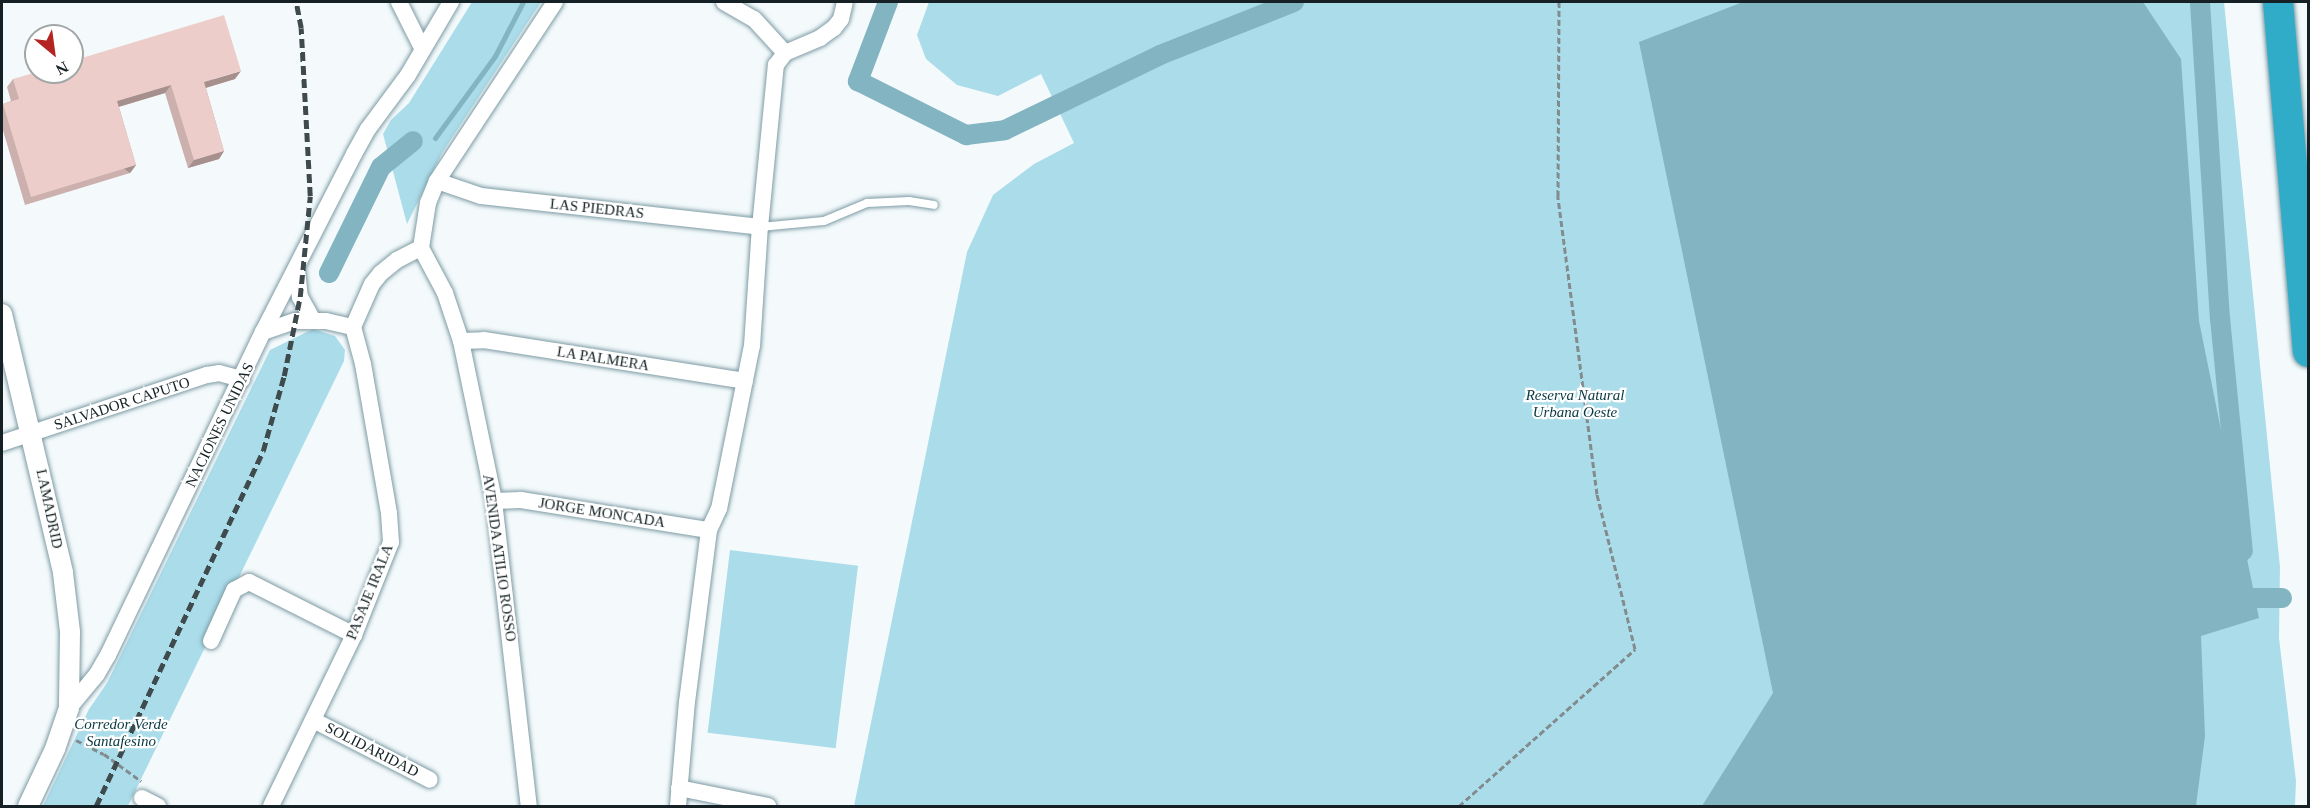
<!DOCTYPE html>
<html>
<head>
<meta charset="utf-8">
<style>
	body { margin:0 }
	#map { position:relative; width:2310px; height:808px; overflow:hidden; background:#f4fafc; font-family:"Times New Roman",serif }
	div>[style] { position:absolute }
	.green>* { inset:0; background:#abdcea; transform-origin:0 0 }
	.water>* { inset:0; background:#82b4c2 }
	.stream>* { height:5px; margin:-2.5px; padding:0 2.5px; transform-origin:2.5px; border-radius:2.5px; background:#82b4c2 }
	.canal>* { height:20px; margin:-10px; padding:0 10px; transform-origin:10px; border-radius:10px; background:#82b4c2 }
	.path>* { height:3px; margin-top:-1.5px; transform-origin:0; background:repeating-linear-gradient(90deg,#828b8d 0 6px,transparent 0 9px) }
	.roads { filter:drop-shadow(0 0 2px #7d9ba4) drop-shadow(0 0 2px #7d9ba4) }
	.service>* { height:8px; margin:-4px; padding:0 4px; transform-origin:4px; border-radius:4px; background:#fff }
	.minor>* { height:16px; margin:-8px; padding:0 8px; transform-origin:8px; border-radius:8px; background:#fff }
	.tertiary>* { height:20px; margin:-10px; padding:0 10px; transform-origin:10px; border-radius:10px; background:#fff }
	.motorway>* { height:30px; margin:-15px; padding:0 15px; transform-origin:15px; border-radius:15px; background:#30acc8 }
	.rail>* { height:4.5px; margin-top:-2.25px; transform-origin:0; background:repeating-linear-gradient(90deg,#3f4a4c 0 9px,transparent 0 13.5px) }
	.wall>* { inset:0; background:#cbb0ad }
	.shaded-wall>* { inset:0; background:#a5908d; transform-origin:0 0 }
	.building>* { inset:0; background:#eccdc9 }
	span { translate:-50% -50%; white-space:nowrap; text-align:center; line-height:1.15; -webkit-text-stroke:4.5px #fff; paint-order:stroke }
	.street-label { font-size:15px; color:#152124 }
	.park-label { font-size:15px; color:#073742; font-style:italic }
	.frame { position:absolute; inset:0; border:3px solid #152124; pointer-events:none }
	.north { position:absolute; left:24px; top:24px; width:60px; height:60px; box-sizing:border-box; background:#fff; border:2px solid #a1a6a7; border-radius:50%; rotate:151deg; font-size:16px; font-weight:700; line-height:24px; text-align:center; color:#152124 }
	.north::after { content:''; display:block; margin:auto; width:21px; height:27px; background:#b42423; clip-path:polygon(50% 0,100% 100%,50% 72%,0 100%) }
</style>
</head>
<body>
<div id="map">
	<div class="green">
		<i style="clip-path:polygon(472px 2px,541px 2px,442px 153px,407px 224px,383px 134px,391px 120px,409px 103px)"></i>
		<i style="clip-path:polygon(929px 2px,2224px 2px,2280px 567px,2279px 638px,2296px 781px,2295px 806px,854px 806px,967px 252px,993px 195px,1034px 164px,1074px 143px,1041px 74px,998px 96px,957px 85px,926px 59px,917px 35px)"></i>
		<i style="clip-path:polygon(313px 329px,335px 336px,345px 350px,344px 361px,128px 806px,43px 806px,89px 709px,107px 683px,270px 350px)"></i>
		<i style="left:730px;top:550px;width:129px;height:184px;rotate:7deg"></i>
	</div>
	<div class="water">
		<i style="clip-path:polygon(1743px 2px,2143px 2px,2181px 59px,2199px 321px,2259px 618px,2201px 636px,2205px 736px,2196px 806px,1702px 806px,1773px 693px,1639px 42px)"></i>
	</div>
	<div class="stream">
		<i style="left:435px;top:138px;width:102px;rotate:-53.8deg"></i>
		<i style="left:495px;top:56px;width:61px;rotate:-62.6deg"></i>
	</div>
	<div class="canal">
		<i style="left:888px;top:2px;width:85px;rotate:110.8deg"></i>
		<i style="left:858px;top:81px;width:121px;rotate:26.6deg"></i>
		<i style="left:966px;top:135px;width:39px;rotate:-7deg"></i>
		<i style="left:1005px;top:130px;width:172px;rotate:-25.8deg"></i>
		<i style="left:1160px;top:55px;width:144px;rotate:-21.6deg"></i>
		<i style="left:2200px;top:2px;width:317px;rotate:86.4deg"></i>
		<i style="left:2220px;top:318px;width:234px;rotate:84.4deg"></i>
		<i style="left:329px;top:273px;width:118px;rotate:-63.9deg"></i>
		<i style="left:381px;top:167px;width:41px;rotate:-39.1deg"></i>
		<i style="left:2230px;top:602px;width:18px;rotate:-13deg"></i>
		<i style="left:2248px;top:598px;width:34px"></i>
	</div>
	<div class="path">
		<i style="left:76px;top:740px;width:31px;rotate:27deg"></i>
		<i style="left:104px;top:754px;width:46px;rotate:36.1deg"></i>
		<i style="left:1459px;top:806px;width:236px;rotate:-41.7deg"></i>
		<i style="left:1635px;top:649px;width:160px;rotate:-103.8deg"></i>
		<i style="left:1597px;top:494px;width:301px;rotate:-97.5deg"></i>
		<i style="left:1558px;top:196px;width:194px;rotate:-89.7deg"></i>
	</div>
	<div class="roads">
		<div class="service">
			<i style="left:760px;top:227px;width:64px;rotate:-5.4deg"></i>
			<i style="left:824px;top:221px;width:47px;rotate:-22.7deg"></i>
			<i style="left:867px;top:203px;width:42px;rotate:-2.7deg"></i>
			<i style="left:909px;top:201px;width:25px;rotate:9deg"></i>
		</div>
		<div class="minor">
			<i style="left:399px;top:2px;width:51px;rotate:63.4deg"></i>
			<i style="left:724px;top:2px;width:34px;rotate:30deg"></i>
			<i style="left:754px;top:19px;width:46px;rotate:47.6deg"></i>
			<i style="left:437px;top:181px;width:46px;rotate:18.8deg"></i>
			<i style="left:481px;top:196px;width:281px;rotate:6.3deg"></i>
			<i style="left:421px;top:248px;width:51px;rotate:61.9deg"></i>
			<i style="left:445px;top:293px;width:51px;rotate:71.6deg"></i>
			<i style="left:461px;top:341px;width:163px;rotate:78.3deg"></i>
			<i style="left:494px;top:501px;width:307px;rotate:83.5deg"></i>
			<i style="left:421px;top:248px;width:46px;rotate:-81.2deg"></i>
			<i style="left:428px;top:203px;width:24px;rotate:-68deg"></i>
			<i style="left:437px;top:181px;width:214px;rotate:-56.6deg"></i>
			<i style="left:297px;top:270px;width:27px;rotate:84deg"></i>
			<i style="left:300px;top:297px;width:26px;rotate:61deg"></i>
			<i style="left:353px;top:327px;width:47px;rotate:-66.2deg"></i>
			<i style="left:372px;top:284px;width:14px;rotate:-51deg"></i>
			<i style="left:381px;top:273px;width:21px;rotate:-39deg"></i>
			<i style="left:397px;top:260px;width:27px;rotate:-27deg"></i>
			<i style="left:263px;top:332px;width:34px;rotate:-19deg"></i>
			<i style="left:295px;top:321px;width:31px"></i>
			<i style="left:326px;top:321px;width:28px;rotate:13deg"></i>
			<i style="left:461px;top:341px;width:23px;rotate:-2deg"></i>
			<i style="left:484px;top:340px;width:264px;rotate:8.9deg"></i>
			<i style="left:2px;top:443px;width:216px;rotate:-18.4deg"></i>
			<i style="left:207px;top:375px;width:12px;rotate:-9deg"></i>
			<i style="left:219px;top:373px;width:24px;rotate:15deg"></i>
			<i style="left:494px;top:501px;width:27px;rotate:-2deg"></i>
			<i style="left:521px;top:500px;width:190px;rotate:9.1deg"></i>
			<i style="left:211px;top:641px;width:56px;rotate:-65.7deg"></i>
			<i style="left:234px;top:590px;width:17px;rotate:-28deg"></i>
			<i style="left:249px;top:582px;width:118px;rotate:26.8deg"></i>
			<i style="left:69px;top:708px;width:44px;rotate:-50.5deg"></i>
			<i style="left:97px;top:674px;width:22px;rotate:-60deg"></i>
			<i style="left:108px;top:655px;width:358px;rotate:-64.4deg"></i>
			<i style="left:263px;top:332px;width:200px;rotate:-62.9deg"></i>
			<i style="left:354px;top:154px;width:29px;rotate:-61deg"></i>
			<i style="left:368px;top:129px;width:67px;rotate:-53.5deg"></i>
			<i style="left:408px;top:75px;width:85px;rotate:-59.5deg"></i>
			<i style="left:313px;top:720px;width:131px;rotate:27.1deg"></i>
			<i style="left:679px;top:788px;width:91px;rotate:11.4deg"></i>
			<i style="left:142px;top:798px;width:18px;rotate:27deg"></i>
			<i style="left:271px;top:806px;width:190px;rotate:-64.1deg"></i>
			<i style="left:354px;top:635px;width:100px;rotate:-68.3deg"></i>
			<i style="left:391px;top:542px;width:29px;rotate:-94deg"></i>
			<i style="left:389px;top:513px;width:151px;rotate:-99.9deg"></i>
			<i style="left:363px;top:364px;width:38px;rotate:-105deg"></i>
			<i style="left:678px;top:806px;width:104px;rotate:-85.1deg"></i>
			<i style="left:687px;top:702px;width:173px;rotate:-82.7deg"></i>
			<i style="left:709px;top:530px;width:23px;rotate:-65deg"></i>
			<i style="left:719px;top:509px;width:166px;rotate:-78.6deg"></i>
			<i style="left:752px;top:346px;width:119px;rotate:-86.2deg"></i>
			<i style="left:760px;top:227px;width:163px;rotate:-84.4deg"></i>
			<i style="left:776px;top:65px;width:15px;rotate:-53deg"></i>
			<i style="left:785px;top:53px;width:38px;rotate:-23deg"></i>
			<i style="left:820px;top:38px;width:17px;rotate:-36deg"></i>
			<i style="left:834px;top:28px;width:11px;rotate:-52deg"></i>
			<i style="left:841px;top:19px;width:17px;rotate:-77deg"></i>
		</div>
		<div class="tertiary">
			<i style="left:2px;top:314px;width:266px;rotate:76.7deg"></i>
			<i style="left:63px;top:573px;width:59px;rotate:83.2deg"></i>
			<i style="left:70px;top:632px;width:76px;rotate:90.8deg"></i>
			<i style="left:69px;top:708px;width:43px;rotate:108.9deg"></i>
			<i style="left:55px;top:749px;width:63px;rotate:115.3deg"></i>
		</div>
		<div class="motorway">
			<i style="left:2278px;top:2px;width:351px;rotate:85.1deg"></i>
		</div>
	</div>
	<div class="rail">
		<i style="left:96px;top:806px;width:392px;rotate:-64.8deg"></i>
		<i style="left:263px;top:451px;width:78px;rotate:-74.4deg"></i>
		<i style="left:284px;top:376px;width:81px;rotate:-78.6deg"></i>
		<i style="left:300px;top:297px;width:101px;rotate:-84.3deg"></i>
		<i style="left:310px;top:196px;width:168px;rotate:-93.1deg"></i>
		<i style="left:301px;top:28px;width:26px;rotate:-101deg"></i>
	</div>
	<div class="wall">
		<i style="clip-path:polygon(13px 79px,235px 79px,206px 88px,224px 151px,219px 159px,188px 168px,165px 93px,119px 107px,136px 165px,130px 173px,25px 205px,2px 127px,2px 105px,3px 104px,11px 101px,7px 87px)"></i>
	</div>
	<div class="shaded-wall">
		<i style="clip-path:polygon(241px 71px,235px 79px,198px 90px,204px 82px)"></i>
		<i style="clip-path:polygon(171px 85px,165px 93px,111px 109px,117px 101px)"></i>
		<i style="clip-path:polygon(224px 151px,219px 159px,188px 168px,194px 160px)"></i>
		<i style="left:136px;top:165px;width:10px;height:110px;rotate:127deg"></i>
	</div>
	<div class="building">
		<i style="clip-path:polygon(224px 15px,241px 71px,204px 82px,224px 151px,194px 160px,171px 85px,117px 101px,136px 165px,31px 197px,3px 104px,19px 99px,13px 79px,37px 72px,72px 72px,72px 61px)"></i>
	</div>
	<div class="street-label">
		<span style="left:597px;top:209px;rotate:6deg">LAS PIEDRAS</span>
		<span style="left:603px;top:359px;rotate:9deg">LA PALMERA</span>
		<span style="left:122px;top:404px;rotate:-18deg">SALVADOR CAPUTO</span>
		<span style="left:220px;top:425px;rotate:-64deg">NACIONES UNIDAS</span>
		<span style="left:49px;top:509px;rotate:78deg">LAMADRID</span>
		<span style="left:602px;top:513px;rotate:9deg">JORGE MONCADA</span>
		<span style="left:499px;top:558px;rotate:82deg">AVENIDA ATILIO ROSSO</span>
		<span style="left:370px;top:592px;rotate:-68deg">PASAJE IRALA</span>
		<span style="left:372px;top:750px;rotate:27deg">SOLIDARIDAD</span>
	</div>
	<div class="park-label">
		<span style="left:1575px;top:404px">Reserva Natural<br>Urbana Oeste</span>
		<span style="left:121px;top:733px">Corredor Verde<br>Santafesino</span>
	</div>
	<div class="frame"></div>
	<div class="north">N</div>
</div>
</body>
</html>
